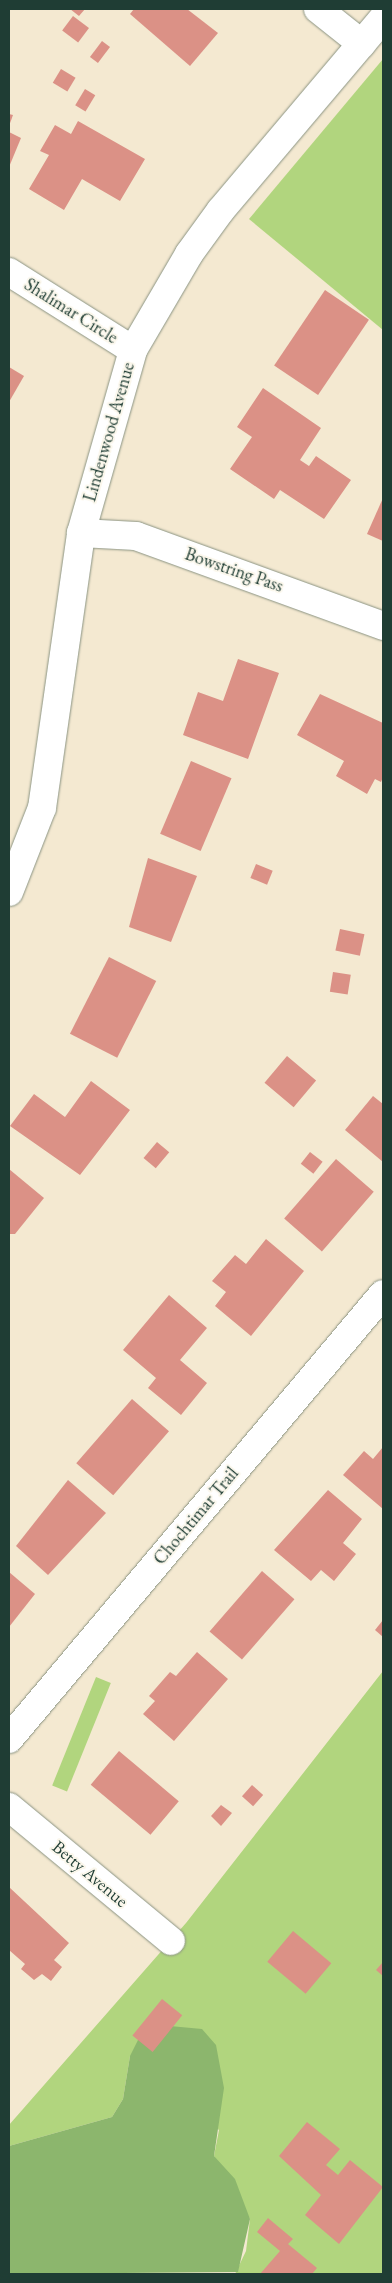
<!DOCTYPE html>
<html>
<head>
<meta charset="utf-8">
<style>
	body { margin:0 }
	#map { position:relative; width:392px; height:2283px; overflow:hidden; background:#f4e9d1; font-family:"EB Garamond",serif }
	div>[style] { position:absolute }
	.green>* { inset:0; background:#b1d57e; transform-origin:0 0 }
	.forest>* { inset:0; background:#8cb66d }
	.building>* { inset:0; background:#db9186; transform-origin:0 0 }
	.roads { filter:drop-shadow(0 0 1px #8a9382) drop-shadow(0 0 1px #8a9382) }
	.minor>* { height:28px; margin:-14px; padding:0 14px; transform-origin:14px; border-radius:14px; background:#fff }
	span { translate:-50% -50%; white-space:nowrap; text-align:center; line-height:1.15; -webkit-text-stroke:4px #fbf7ec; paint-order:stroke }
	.street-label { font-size:18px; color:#1f3d34 }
	.frame { position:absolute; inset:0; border:10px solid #1f3d34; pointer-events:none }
</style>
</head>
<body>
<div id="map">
	<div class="green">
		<i style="clip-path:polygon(383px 59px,383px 330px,249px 219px)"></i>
		<i style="clip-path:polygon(383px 1671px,383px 2274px,235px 2274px,246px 2251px,250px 2219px,214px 2156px,219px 2130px,130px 2056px,123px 2099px,112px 2117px,9px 2146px,9px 2125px,186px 1923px)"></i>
		<i style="left:96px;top:1677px;width:16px;height:117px;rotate:22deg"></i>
	</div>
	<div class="forest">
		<i style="clip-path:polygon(159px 2025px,202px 2029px,216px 2045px,224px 2088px,214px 2156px,235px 2179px,250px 2219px,238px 2272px,9px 2274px,9px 2146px,112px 2117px,123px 2099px,130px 2056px,140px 2036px)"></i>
	</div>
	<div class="building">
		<i style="clip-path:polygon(70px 9px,85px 9px,79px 16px)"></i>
		<i style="clip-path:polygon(134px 9px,187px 9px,218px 33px,190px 66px,130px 14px)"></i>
		<i style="left:73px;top:16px;width:20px;height:18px;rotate:37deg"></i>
		<i style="left:102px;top:41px;width:10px;height:20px;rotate:37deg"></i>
		<i style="left:61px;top:69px;width:17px;height:16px;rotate:31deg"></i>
		<i style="left:85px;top:89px;width:12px;height:19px;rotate:31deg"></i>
		<i style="clip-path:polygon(9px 114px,13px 115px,9px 126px)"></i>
		<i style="clip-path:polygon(78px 121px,145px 159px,120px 201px,82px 179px,64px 210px,29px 189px,49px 155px,40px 151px,55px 125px,71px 134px)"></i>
		<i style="clip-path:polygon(9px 132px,21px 138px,9px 167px)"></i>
		<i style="left:325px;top:290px;width:53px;height:91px;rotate:34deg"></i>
		<i style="clip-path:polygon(9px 367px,24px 376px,9px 402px)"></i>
		<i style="clip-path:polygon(263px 388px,321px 428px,300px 460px,309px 466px,316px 456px,351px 480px,324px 519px,280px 490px,274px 499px,230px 469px,252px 437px,237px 427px)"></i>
		<i style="clip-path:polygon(383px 498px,383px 541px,367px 534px)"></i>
		<i style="clip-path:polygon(238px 659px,279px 673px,248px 759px,183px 735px,198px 692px,223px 701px)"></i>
		<i style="clip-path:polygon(320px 694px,383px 723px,383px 777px,381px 782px,375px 779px,367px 794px,336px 776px,344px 761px,297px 735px)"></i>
		<i style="left:191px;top:761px;width:44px;height:79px;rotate:23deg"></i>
		<i style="clip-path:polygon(148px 858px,197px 876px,171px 942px,129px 927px)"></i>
		<i style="left:256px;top:864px;width:18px;height:15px;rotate:22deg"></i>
		<i style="left:340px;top:929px;width:25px;height:22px;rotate:12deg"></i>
		<i style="left:109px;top:957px;width:53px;height:86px;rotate:27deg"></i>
		<i style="left:333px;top:972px;width:18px;height:20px;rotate:9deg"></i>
		<i style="left:287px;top:1056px;width:38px;height:35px;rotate:40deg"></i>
		<i style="clip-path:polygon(91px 1081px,130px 1110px,80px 1175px,10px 1126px,34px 1094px,65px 1117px)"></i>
		<i style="clip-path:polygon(373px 1096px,383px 1104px,383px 1162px,345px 1130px)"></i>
		<i style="left:157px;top:1142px;width:16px;height:21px;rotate:40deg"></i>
		<i style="left:310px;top:1152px;width:16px;height:15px;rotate:38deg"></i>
		<i style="left:336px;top:1159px;width:50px;height:79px;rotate:41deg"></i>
		<i style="clip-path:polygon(9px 1169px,44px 1198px,15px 1234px,9px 1234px)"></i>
		<i style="clip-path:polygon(266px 1239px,304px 1271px,251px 1336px,215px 1306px,226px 1292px,212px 1281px,235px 1255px,246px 1264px)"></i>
		<i style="clip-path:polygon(169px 1295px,207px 1328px,180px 1360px,207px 1383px,181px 1415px,148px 1388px,156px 1378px,123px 1350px)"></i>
		<i style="left:132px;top:1399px;width:49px;height:85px;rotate:41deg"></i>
		<i style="clip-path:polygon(383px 1447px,383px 1509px,343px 1475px,364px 1451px,373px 1459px)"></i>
		<i style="clip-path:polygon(68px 1480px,106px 1513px,48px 1575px,16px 1546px)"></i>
		<i style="clip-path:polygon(328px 1490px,362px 1519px,343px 1543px,356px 1554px,334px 1581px,321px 1570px,311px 1581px,274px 1550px)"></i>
		<i style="left:262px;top:1571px;width:43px;height:80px;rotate:41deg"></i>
		<i style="clip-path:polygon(9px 1572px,35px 1594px,9px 1627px)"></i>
		<i style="clip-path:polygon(383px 1620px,383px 1637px,375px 1630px)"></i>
		<i style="clip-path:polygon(197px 1652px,228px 1679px,174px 1741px,143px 1714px,155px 1701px,149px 1696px,170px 1672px,176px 1676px)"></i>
		<i style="left:119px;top:1751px;width:78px;height:44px;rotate:40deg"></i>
		<i style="left:252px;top:1785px;width:15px;height:15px;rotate:42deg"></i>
		<i style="clip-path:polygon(221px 1805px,232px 1813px,221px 1826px,211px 1816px)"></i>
		<i style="clip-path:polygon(9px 1887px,69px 1943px,54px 1960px,62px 1967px,51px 1981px,42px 1974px,34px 1980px,21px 1969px,25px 1964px,9px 1950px)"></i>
		<i style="left:293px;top:1931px;width:50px;height:40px;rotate:40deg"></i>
		<i style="clip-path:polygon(383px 1962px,383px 1976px,376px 1970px)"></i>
		<i style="left:162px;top:1999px;width:26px;height:47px;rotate:39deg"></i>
		<i style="clip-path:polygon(307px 2122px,340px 2149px,326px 2165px,338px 2175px,350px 2160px,383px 2187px,339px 2244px,305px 2215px,321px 2195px,279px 2156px)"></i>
		<i style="clip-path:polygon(268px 2218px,293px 2239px,288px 2244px,317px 2268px,312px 2274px,260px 2274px,280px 2251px,257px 2232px)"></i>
	</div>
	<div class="roads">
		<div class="minor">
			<i style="left:318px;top:9px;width:56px;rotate:38.5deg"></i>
			<i style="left:9px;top:272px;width:146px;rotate:32.2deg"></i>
			<i style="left:81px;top:533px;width:55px;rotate:3.1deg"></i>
			<i style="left:136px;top:536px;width:263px;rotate:20deg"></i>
			<i style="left:9px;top:892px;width:90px;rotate:-68.6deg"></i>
			<i style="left:42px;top:808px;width:278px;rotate:-81.9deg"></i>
			<i style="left:81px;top:533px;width:190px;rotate:-74.1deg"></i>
			<i style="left:133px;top:350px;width:111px;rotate:-59.7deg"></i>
			<i style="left:189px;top:254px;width:54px;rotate:-54deg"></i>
			<i style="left:221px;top:210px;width:251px;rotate:-49.8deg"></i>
			<i style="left:9px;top:1739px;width:581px;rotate:-49.95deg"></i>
			<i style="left:9px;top:1807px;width:210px;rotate:39.6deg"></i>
		</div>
	</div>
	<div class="street-label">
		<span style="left:71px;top:311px;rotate:32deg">Shalimar Circle</span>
		<span style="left:109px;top:432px;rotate:-74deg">Lindenwood Avenue</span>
		<span style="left:234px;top:570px;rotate:19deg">Bowstring Pass</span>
		<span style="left:196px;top:1516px;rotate:-50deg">Chochtimar Trail</span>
		<span style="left:90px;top:1874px;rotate:40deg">Betty Avenue</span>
	</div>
	<div class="frame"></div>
</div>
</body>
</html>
